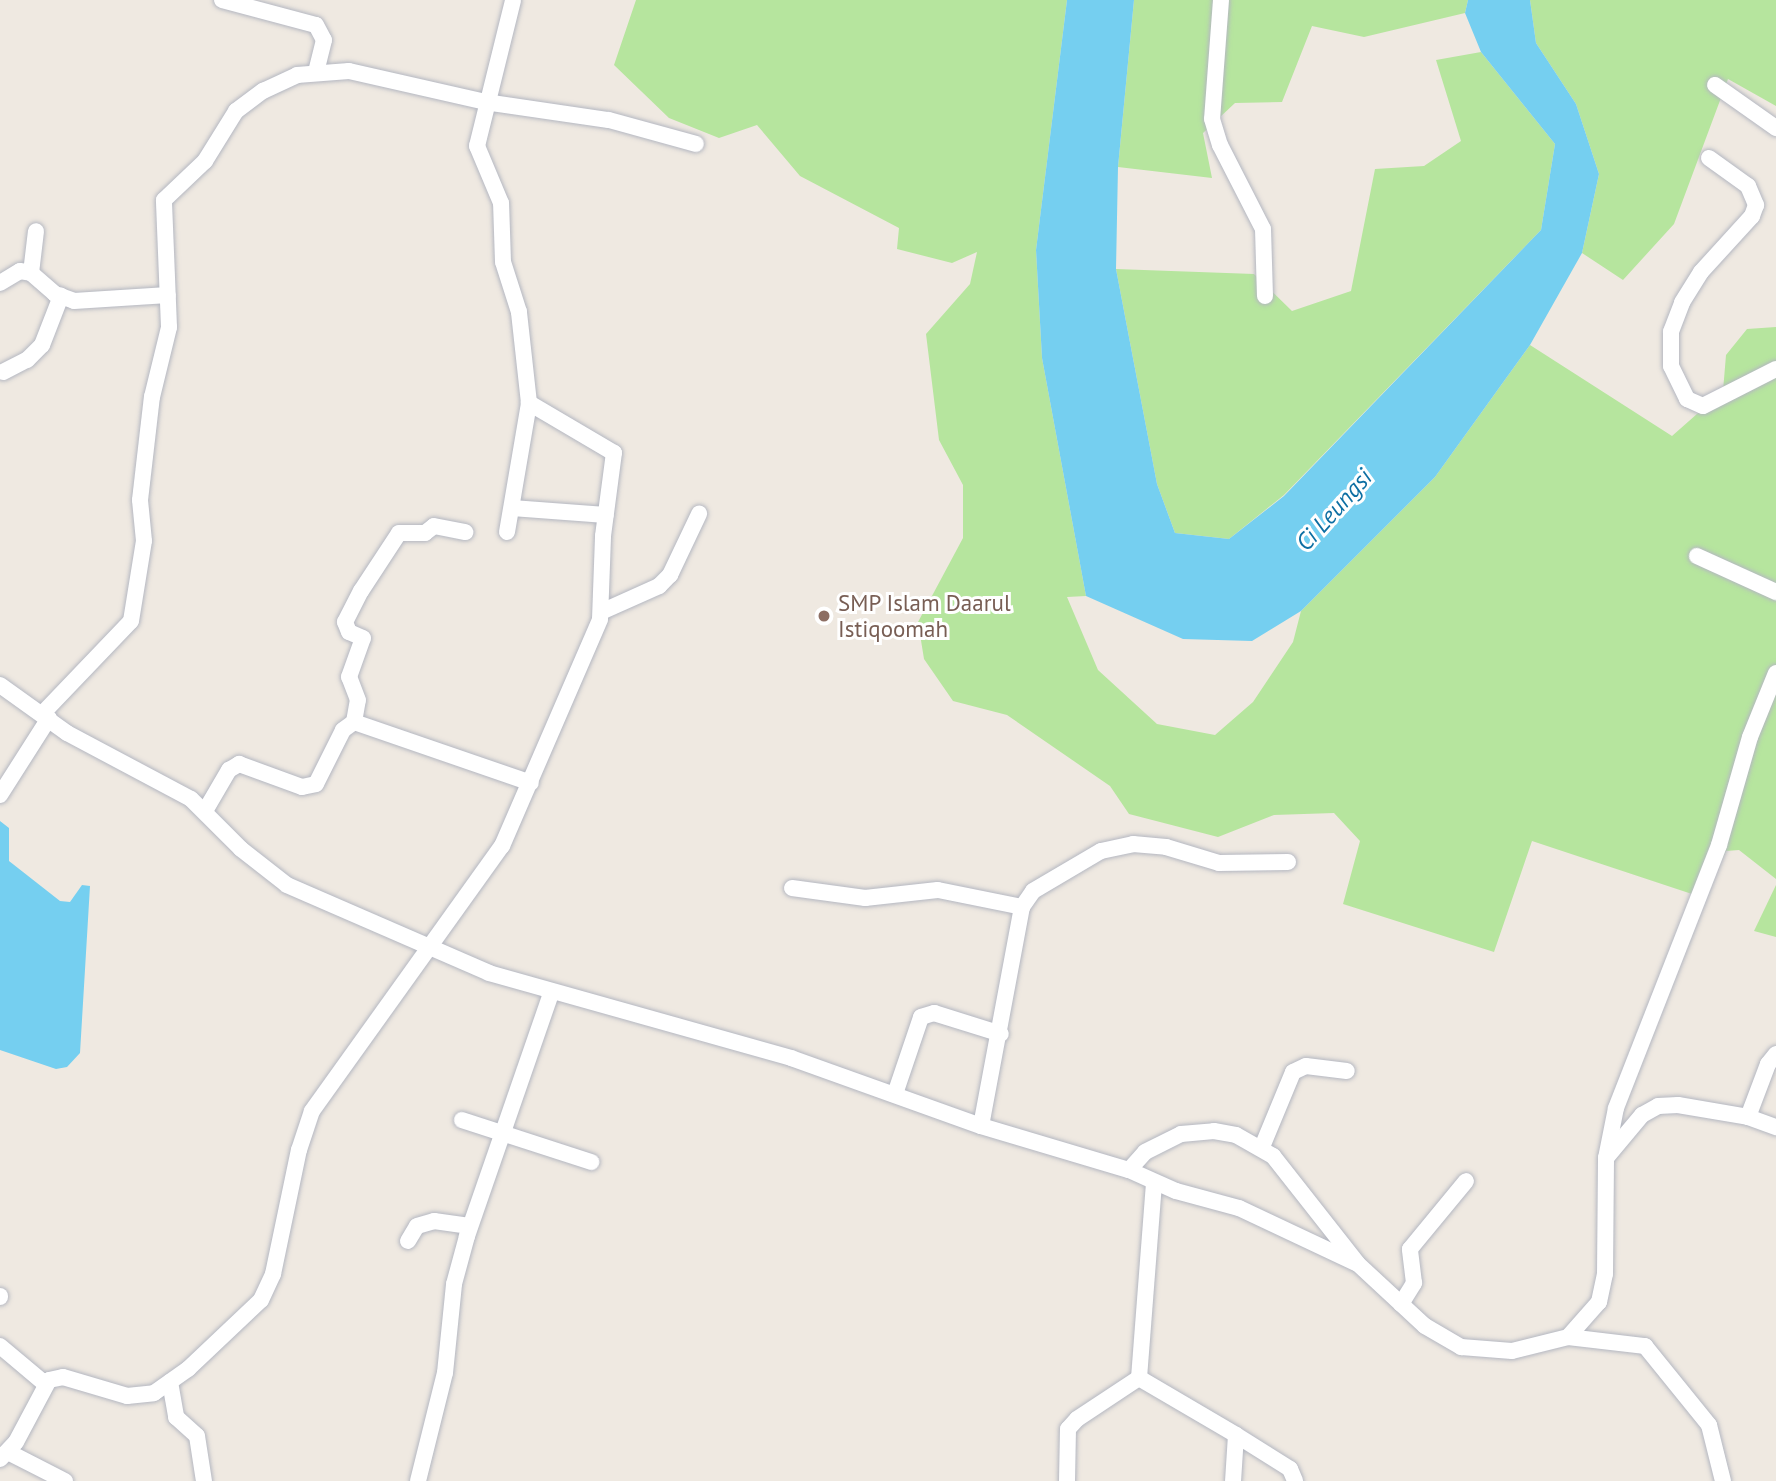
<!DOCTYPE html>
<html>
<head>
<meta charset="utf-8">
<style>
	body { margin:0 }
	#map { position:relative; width:1776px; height:1481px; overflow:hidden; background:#efe9e1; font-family:"PT Sans",sans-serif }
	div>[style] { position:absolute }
	.green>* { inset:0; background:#b6e59e }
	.water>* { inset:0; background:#75cff0 }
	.roads { filter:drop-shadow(0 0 2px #b4b7c1) drop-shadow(0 0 2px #b4b7c1) }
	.street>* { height:16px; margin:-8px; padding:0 8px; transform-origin:8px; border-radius:8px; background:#fff }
	.dots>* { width:19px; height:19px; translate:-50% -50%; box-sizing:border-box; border:4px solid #fff; border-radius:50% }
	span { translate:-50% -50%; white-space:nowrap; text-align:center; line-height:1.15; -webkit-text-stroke:6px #fff; paint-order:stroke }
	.education-label { font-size:23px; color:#785e54 }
	.left { translate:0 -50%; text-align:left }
	.water-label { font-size:24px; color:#0d6fa3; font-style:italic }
</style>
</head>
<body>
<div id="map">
	<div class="green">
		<i style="clip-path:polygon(636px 0,1067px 0,1036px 250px,1042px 358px,1086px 596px,1067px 597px,1098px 670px,1157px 724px,1215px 735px,1253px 702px,1293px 642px,1301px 611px,1435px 477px,1530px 345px,1672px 436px,1723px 391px,1726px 355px,1747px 329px,1776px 327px,1776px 879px,1739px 850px,1726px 851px,1704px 898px,1532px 841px,1494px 952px,1343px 904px,1360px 841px,1334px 813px,1274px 815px,1218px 837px,1129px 814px,1110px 786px,1007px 715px,953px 701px,924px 659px,918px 622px,963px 538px,963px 485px,939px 440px,926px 334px,970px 284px,977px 252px,952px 263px,897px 249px,899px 228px,800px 176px,757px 125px,719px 138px,669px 118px,614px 65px)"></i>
		<i style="clip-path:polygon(1134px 0,1468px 0,1465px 13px,1364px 37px,1312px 26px,1282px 102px,1235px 103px,1203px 133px,1212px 178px,1118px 167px)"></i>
		<i style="clip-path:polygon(1530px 0,1776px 0,1776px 106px,1728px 79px,1674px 224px,1623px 280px,1582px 253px,1599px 174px,1576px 104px,1536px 43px)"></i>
		<i style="clip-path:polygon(1481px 52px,1555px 144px,1541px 230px,1284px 495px,1229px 539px,1175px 533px,1157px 484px,1116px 269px,1254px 274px,1292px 311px,1351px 291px,1375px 169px,1424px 166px,1461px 141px,1436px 60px)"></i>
		<i style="clip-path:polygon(1776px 885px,1776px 937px,1754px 931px)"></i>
	</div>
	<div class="water">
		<i style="clip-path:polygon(1067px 0,1134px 0,1118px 167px,1116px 269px,1157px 484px,1175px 533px,1229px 539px,1284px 496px,1541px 230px,1555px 144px,1481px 52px,1465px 13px,1468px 0,1530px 0,1536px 43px,1576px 104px,1599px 174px,1582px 253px,1530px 345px,1435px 477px,1301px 611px,1252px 641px,1183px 639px,1086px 596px,1042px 358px,1036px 250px)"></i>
		<i style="clip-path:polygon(0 821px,9px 828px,9px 861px,60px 901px,70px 902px,82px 885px,90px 886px,80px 1053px,67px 1067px,56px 1069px,0 1050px)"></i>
	</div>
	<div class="roads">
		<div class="street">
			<i style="left:222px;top:0;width:97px;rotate:14.9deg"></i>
			<i style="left:316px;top:25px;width:17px;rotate:62deg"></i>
			<i style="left:324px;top:40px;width:33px;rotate:104deg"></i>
			<i style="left:1221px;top:0;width:119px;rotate:94.3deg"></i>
			<i style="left:1212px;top:119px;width:27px;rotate:73deg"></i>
			<i style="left:1220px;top:145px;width:94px;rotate:62.9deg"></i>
			<i style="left:1263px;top:229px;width:67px;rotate:88.3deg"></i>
			<i style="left:1715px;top:85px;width:75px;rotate:35.2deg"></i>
			<i style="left:1709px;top:158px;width:48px;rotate:35.7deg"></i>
			<i style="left:1748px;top:186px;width:21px;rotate:67deg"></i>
			<i style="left:1756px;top:205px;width:12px;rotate:110deg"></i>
			<i style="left:1752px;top:216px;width:76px;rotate:132.3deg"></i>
			<i style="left:1701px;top:272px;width:36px;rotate:122deg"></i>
			<i style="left:1682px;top:303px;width:31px;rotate:111deg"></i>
			<i style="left:1671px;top:332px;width:34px;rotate:90deg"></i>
			<i style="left:1671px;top:366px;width:37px;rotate:64deg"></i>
			<i style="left:1687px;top:399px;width:17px;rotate:24deg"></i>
			<i style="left:1703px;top:406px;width:82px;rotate:-26.9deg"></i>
			<i style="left:31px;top:273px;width:42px;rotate:-83.2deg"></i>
			<i style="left:0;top:283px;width:23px;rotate:-31deg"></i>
			<i style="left:20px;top:271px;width:11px;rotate:10deg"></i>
			<i style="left:31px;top:273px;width:32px;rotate:41deg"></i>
			<i style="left:55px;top:294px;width:20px;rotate:20deg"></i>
			<i style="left:74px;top:301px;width:94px;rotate:-3.7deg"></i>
			<i style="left:3px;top:372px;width:27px;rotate:-27deg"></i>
			<i style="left:27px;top:360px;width:21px;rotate:-45deg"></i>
			<i style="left:42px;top:345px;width:53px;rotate:-68.8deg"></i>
			<i style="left:512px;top:508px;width:94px;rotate:4.3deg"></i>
			<i style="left:507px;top:532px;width:131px;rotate:-80.3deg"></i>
			<i style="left:1697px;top:556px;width:87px;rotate:24.5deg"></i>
			<i style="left:601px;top:612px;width:64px;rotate:-24.1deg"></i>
			<i style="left:659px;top:586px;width:16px;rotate:-45deg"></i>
			<i style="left:670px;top:575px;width:68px;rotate:-64.6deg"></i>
			<i style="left:0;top:685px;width:82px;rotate:35.6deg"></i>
			<i style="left:67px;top:733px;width:140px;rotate:28deg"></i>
			<i style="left:191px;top:799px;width:71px;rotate:45deg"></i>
			<i style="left:241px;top:849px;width:58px;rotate:38deg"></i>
			<i style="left:287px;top:885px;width:220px;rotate:23.5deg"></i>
			<i style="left:489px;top:973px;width:314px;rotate:15.7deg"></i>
			<i style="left:791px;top:1058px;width:202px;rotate:19.7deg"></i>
			<i style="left:981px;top:1126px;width:154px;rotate:16.6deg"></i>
			<i style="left:1129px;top:1170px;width:24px;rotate:-48deg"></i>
			<i style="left:1145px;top:1152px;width:40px;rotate:-26.6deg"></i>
			<i style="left:1181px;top:1134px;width:33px;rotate:-5deg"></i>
			<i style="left:1214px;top:1131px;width:22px;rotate:10deg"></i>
			<i style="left:1236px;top:1135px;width:43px;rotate:29.6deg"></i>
			<i style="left:1273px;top:1156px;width:137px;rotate:51.8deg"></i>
			<i style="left:1358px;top:1264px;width:91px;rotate:42.8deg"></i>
			<i style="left:1425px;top:1326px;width:42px;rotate:30.3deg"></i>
			<i style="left:1461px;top:1347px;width:51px;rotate:4.5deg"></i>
			<i style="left:1512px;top:1351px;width:58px;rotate:-14deg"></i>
			<i style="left:1568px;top:1337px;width:47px;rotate:-48.5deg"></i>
			<i style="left:1599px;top:1302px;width:29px;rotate:-78deg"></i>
			<i style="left:1605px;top:1274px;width:116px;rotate:-89.5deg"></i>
			<i style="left:1606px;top:1158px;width:51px;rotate:-78.7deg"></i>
			<i style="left:1616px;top:1108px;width:282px;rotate:-68.6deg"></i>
			<i style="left:1719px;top:845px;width:112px;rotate:-74deg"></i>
			<i style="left:1750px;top:737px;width:69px;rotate:-67.9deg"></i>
			<i style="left:43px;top:713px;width:127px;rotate:-46.3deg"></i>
			<i style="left:131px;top:621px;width:81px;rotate:-80.8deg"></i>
			<i style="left:144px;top:541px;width:41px;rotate:-95.6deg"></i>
			<i style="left:140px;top:500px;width:104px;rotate:-83.4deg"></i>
			<i style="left:152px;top:397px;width:72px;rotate:-76.3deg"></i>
			<i style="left:169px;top:327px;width:127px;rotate:-92.3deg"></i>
			<i style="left:164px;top:200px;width:57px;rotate:-43.6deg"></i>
			<i style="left:205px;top:161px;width:59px;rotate:-58.2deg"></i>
			<i style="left:236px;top:111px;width:34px;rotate:-37deg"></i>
			<i style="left:263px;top:91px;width:38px;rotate:-25deg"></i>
			<i style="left:297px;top:75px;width:52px;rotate:-4.4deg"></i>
			<i style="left:349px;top:71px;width:139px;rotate:12.8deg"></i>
			<i style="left:485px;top:102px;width:125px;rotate:8.3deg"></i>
			<i style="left:609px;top:120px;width:90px;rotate:15.4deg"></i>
			<i style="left:354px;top:722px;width:22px;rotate:-80deg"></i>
			<i style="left:358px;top:700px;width:25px;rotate:-111deg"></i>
			<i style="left:349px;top:677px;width:41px;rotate:-70.3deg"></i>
			<i style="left:363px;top:638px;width:15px;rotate:-157deg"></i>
			<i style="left:349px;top:632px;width:11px;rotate:-112deg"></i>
			<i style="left:345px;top:622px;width:35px;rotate:-63deg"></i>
			<i style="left:361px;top:591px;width:69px;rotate:-56.8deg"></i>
			<i style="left:399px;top:533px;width:26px"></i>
			<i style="left:425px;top:533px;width:11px;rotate:-38deg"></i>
			<i style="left:434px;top:526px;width:32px;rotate:11deg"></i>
			<i style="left:0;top:795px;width:91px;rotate:-57.5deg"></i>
			<i style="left:205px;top:811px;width:48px;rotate:-59.7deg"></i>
			<i style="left:229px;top:770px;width:12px;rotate:-31deg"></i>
			<i style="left:239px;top:764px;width:67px;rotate:20.1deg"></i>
			<i style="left:302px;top:787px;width:14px;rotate:-12deg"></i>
			<i style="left:316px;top:784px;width:60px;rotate:-63.4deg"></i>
			<i style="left:343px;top:730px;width:14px;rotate:-36deg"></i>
			<i style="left:354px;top:722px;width:187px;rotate:19deg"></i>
			<i style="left:792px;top:888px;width:74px;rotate:7.8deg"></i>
			<i style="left:865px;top:898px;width:73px;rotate:-6.3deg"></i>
			<i style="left:938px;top:890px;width:86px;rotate:11.4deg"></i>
			<i style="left:895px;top:1094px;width:81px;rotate:-71.3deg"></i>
			<i style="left:921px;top:1017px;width:14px;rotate:-17deg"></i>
			<i style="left:934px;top:1013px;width:70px;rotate:17.4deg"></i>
			<i style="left:1748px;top:1117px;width:30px;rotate:20deg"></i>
			<i style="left:462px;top:1120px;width:136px;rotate:18deg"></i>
			<i style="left:981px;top:1126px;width:223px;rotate:-79.4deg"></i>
			<i style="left:1022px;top:907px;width:19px;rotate:-55deg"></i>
			<i style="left:1033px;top:891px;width:79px;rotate:-30.5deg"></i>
			<i style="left:1101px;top:851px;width:33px;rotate:-12deg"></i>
			<i style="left:1133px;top:844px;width:33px;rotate:5deg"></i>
			<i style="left:1166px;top:847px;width:55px;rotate:16.8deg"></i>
			<i style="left:1219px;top:863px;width:69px;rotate:-0.8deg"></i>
			<i style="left:1262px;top:1147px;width:81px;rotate:-67.5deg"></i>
			<i style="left:1293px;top:1072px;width:14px;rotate:-25deg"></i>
			<i style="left:1306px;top:1066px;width:41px;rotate:7deg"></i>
			<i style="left:1606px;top:1158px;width:56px;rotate:-50.1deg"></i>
			<i style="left:1642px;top:1115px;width:18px;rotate:-29deg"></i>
			<i style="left:1658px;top:1106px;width:20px;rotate:-3deg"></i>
			<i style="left:1678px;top:1105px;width:71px;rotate:9.7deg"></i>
			<i style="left:1748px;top:1117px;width:57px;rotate:-69.3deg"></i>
			<i style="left:1768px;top:1064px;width:13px;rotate:-51deg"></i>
			<i style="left:1129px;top:1170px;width:51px;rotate:24.1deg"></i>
			<i style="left:1176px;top:1191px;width:65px;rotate:15.1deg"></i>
			<i style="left:1239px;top:1208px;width:129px;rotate:25.2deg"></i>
			<i style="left:408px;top:1241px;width:17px;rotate:-59deg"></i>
			<i style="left:417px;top:1226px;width:18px;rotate:-16deg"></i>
			<i style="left:434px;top:1221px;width:36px;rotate:8deg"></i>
			<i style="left:0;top:1296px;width:1px;rotate:90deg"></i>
			<i style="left:1401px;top:1304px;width:25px;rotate:-58deg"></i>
			<i style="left:1414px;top:1283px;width:34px;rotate:-97deg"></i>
			<i style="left:1410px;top:1249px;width:88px;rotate:-50.5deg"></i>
			<i style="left:1568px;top:1337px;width:78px;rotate:6.7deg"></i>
			<i style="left:1645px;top:1346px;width:102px;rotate:51deg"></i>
			<i style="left:1709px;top:1425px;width:58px;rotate:76deg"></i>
			<i style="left:0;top:1346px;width:57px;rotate:40.1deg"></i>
			<i style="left:1139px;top:1378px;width:113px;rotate:30.4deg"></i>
			<i style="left:1236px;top:1435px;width:46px;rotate:93.7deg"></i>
			<i style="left:170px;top:1382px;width:36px;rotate:80deg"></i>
			<i style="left:176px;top:1417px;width:28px;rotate:42deg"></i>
			<i style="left:197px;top:1436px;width:46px;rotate:81.2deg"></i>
			<i style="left:1236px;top:1435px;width:64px;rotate:32.2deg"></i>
			<i style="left:1290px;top:1469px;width:13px;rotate:67deg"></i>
			<i style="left:8px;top:1452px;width:64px;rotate:27deg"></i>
			<i style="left:0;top:1459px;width:23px;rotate:-47deg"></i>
			<i style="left:16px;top:1442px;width:70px;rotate:-62deg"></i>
			<i style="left:49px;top:1380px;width:14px;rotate:-12deg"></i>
			<i style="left:63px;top:1377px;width:67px;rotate:16.5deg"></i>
			<i style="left:127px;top:1396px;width:27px;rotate:-6deg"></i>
			<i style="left:154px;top:1393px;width:42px;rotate:-35.2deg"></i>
			<i style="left:188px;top:1369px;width:100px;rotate:-43.4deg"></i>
			<i style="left:261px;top:1300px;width:29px;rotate:-65deg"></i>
			<i style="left:273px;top:1274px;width:127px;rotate:-78.2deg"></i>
			<i style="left:299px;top:1150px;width:41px;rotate:-71.6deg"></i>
			<i style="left:312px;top:1111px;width:326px;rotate:-54.4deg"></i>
			<i style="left:502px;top:846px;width:247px;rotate:-66.6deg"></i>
			<i style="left:600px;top:619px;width:83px;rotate:-87.9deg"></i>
			<i style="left:603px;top:536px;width:84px;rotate:-82.5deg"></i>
			<i style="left:614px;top:453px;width:99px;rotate:-149.5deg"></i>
			<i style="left:529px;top:403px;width:92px;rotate:-96.3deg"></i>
			<i style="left:519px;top:312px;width:52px;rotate:-107.7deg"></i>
			<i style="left:503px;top:262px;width:59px;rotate:-91.9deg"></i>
			<i style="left:501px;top:203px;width:62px;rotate:-112.8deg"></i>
			<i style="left:477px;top:146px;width:150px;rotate:-76.1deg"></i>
			<i style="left:418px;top:1481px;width:111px;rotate:-76deg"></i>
			<i style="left:445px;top:1373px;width:89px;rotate:-84.2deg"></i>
			<i style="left:454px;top:1284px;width:50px;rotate:-74.8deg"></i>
			<i style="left:467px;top:1236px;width:257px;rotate:-70.9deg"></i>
			<i style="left:1067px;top:1481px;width:52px;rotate:-88.9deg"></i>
			<i style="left:1068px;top:1429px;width:13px;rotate:-48deg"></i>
			<i style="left:1077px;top:1419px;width:74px;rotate:-33.5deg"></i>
			<i style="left:1139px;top:1378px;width:196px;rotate:-85.6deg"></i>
		</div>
	</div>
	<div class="dots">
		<i style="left:824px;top:616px;background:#8d6e63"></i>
	</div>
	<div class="education-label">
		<span class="left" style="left:838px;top:616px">SMP Islam Daarul<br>Istiqoomah</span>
	</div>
	<div class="water-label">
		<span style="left:1334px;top:510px;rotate:-48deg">Ci Leungsi</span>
	</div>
</div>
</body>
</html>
